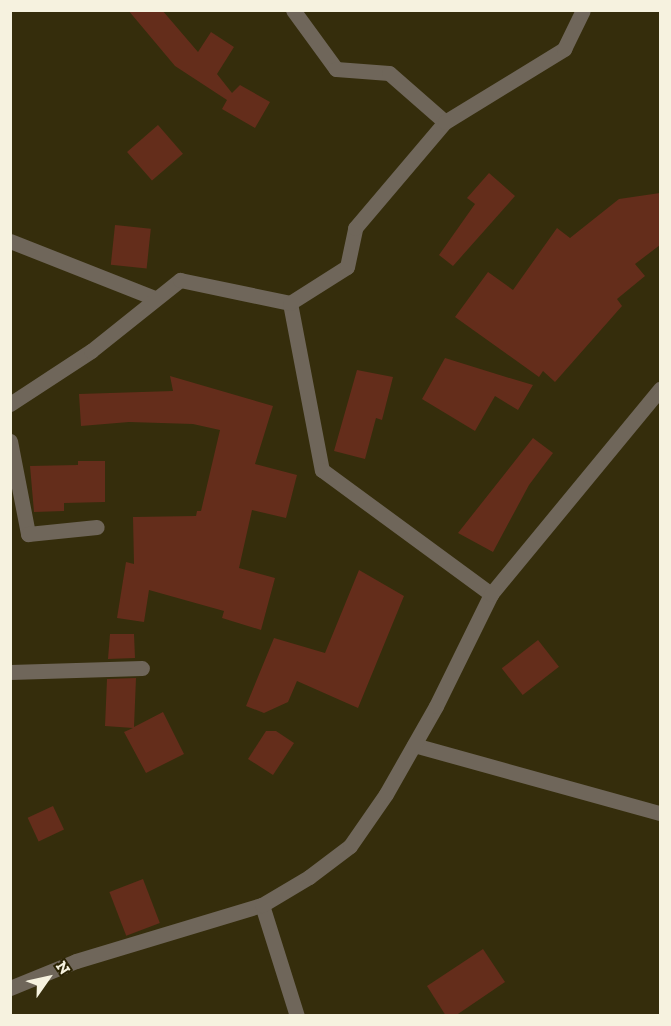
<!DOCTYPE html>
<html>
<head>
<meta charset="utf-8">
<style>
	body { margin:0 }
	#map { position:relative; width:671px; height:1026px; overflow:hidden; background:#352d0c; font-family:"Zilla Slab",serif }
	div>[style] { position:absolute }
	.building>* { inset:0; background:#642d1b; transform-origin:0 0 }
	.minor>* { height:15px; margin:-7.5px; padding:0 7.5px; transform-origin:7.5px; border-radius:7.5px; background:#6f665a }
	span { translate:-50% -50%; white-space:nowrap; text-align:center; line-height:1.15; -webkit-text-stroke:4.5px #2b2303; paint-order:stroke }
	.frame { position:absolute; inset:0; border:12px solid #f6f2df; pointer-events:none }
	.north { position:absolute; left:18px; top:948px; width:60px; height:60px; -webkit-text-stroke:4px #2b2303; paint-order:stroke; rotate:56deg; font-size:16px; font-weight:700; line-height:24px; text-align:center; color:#f6f2df }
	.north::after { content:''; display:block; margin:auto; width:21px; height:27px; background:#f6f2df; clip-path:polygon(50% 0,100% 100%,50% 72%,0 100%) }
</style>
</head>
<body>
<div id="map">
	<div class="building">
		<i style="clip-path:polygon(128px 10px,162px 10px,198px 52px,211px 32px,234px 47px,217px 74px,232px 93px,240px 85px,270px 102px,255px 128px,222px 109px,227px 100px,175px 66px)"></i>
		<i style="left:158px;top:125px;width:38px;height:41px;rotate:49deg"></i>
		<i style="clip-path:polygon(489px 173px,515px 196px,453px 266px,439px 255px,475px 204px,467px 198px)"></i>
		<i style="clip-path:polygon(660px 193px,660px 245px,635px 264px,645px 276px,617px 299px,622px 306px,555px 382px,543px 371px,539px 377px,455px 317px,488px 272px,513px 290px,557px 228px,570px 238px,619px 199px)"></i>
		<i style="left:115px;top:225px;width:36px;height:40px;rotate:6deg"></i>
		<i style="clip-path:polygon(445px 358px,506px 377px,533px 385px,518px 410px,495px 396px,475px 431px,422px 399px)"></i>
		<i style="clip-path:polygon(357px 370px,393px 377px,382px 420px,376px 418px,365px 459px,334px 451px)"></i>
		<i style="clip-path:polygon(170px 376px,273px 406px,255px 464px,297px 475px,286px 518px,252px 510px,239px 568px,275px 578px,261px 630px,222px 618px,224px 611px,149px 590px,144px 622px,117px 618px,126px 562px,134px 564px,133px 517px,196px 516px,197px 511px,201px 511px,220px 430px,193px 424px,129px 422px,81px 426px,79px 394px,173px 391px)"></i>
		<i style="clip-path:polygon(533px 438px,553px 453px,529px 485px,493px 552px,458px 533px)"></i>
		<i style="clip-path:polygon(78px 461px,105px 461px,105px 502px,64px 503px,64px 511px,34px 512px,30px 466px,78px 465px)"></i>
		<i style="clip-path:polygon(359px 570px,404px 596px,358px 708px,297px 681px,288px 702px,264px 713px,246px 706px,274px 638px,325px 653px)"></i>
		<i style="clip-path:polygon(110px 634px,134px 634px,135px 658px,108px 659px)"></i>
		<i style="left:538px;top:640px;width:34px;height:46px;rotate:52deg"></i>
		<i style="clip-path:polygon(136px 678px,134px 727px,163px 712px,184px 754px,146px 773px,124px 732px,133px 728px,105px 726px,107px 679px)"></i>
		<i style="clip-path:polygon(266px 731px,276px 731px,294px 743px,273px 775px,248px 759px)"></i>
		<i style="left:53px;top:806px;width:26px;height:28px;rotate:65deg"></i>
		<i style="left:143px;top:879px;width:47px;height:36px;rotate:69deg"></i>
		<i style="clip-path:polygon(483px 949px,505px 982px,455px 1016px,446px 1016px,427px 986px)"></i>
	</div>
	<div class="minor">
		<i style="left:293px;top:10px;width:73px;rotate:53.9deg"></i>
		<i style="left:336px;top:69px;width:53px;rotate:4.3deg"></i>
		<i style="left:389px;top:73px;width:74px;rotate:41.2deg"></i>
		<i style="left:10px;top:241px;width:156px;rotate:21.5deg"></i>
		<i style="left:290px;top:303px;width:170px;rotate:79.2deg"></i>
		<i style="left:322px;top:470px;width:210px;rotate:36.3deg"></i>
		<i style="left:10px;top:404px;width:97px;rotate:-33.2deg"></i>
		<i style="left:91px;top:351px;width:114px;rotate:-38.6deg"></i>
		<i style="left:180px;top:280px;width:112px;rotate:11.8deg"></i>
		<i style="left:290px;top:303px;width:67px;rotate:-32.3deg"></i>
		<i style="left:347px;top:267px;width:40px;rotate:-78deg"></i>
		<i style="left:355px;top:228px;width:139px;rotate:-49.7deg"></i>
		<i style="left:445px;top:122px;width:140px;rotate:-31.5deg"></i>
		<i style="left:564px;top:49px;width:43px;rotate:-64deg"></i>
		<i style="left:10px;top:441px;width:95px;rotate:79deg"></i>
		<i style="left:28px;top:534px;width:69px;rotate:-5.8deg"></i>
		<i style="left:10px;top:672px;width:132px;rotate:-1.7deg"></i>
		<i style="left:414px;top:745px;width:255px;rotate:15.5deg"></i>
		<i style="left:262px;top:905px;width:116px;rotate:72.5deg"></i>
		<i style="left:10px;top:988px;width:71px;rotate:-22.2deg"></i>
		<i style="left:76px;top:961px;width:194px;rotate:-16.8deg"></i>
		<i style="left:262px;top:905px;width:55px;rotate:-30.8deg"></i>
		<i style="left:309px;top:877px;width:51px;rotate:-37.1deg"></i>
		<i style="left:350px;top:846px;width:63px;rotate:-55.3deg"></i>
		<i style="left:386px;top:794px;width:101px;rotate:-60.4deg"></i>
		<i style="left:436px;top:706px;width:125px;rotate:-63.8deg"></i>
		<i style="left:491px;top:594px;width:266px;rotate:-50.5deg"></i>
	</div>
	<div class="frame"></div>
	<div class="north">N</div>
</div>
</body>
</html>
